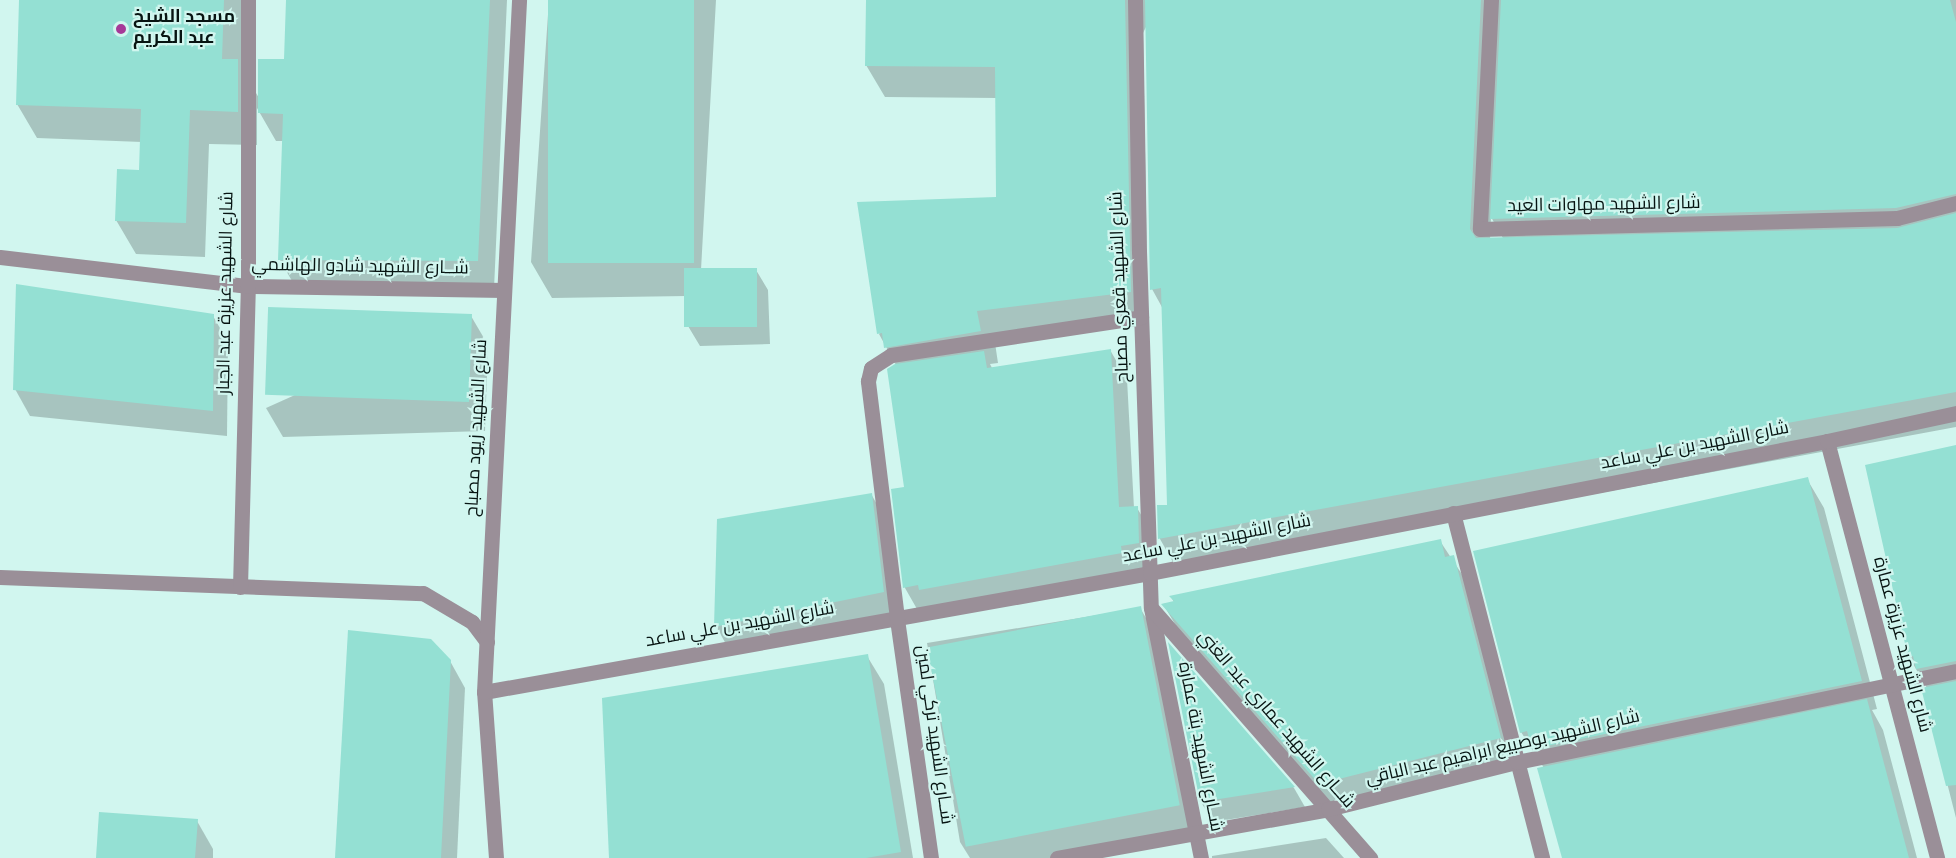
<!DOCTYPE html>
<html>
<head>
<meta charset="utf-8">
<style>
	body { margin:0 }
	#map { position:relative; width:1956px; height:858px; overflow:hidden; background:#d1f6ef; font-family:Overpass,Cairo,sans-serif }
	div>[style] { position:absolute }
	.shadow>* { inset:0; background:#0003 }
	.building>* { inset:0; background:#94e0d3; transform-origin:0 0 }
	.minor>* { height:15px; margin:-7.5px; padding:0 7.5px; transform-origin:7.5px; border-radius:7.5px; background:#9a8f98 }
	.dots>* { width:16px; height:16px; translate:-50% -50%; box-sizing:border-box; border:3px solid #d1f6ef; border-radius:50% }
	span { translate:-50% -50%; white-space:nowrap; text-align:center; line-height:1.15; -webkit-text-stroke:4.5px #d1f6ef; paint-order:stroke }
	.poi-label { font-size:18px; color:#071412; font-weight:700 }
	.left { translate:0 -50%; text-align:left }
	.street-label { font-size:18px; color:#071412 }
</style>
</head>
<body>
<div id="map">
	<div class="shadow">
		<i style="clip-path:polygon(21px 0,244px 0,241px 67px,259px 98px,286px 60px,287px 0,507px 0,494px 289px,296px 288px,280px 260px,283px 141px,276px 141px,257px 108px,257px 145px,209px 144px,205px 257px,136px 254px,116px 220px,141px 172px,142px 142px,37px 138px,17px 104px)"></i>
		<i style="clip-path:polygon(549px 0,716px 0,701px 270px,756px 270px,768px 290px,770px 344px,700px 346px,688px 326px,687px 296px,552px 298px,531px 262px)"></i>
		<i style="clip-path:polygon(evenodd,867px 0,1956px 0,1956px 427px,1178px 571px,1160px 539px,1159px 507px,1169px 506px,1163px 309px,1152px 289px,1147px 25px,1143px 33px,1148px 324px,995px 343px,998px 363px,990px 364px,992px 368px,1110px 350px,1127px 379px,1134px 508px,1137px 508px,1154px 536px,1155px 572px,921px 616px,905px 588px,906px 488px,896px 365px,879px 334px,998px 198px,997px 98px,885px 97px,866px 65px,867px 0,1491px 217px,1504px 240px,1490px 240px,1491px 217px)"></i>
		<i style="clip-path:polygon(213px 316px,228px 342px,227px 436px,30px 416px,15px 389px)"></i>
		<i style="clip-path:polygon(471px 316px,488px 345px,485px 431px,283px 437px,266px 408px)"></i>
		<i style="clip-path:polygon(1956px 446px,1956px 818px,1923px 689px,1927px 688px,1909px 657px,1867px 466px)"></i>
		<i style="clip-path:polygon(1807px 479px,1824px 508px,1877px 709px,1872px 710px,1883px 730px,1917px 858px,1564px 858px,1544px 768px,1521px 732px)"></i>
		<i style="clip-path:polygon(871px 494px,888px 523px,900px 621px,732px 655px,716px 626px)"></i>
		<i style="clip-path:polygon(1440px 541px,1471px 588px,1518px 769px,1338px 814px,1181px 634px,1163px 604px,1174px 602px,1171px 597px)"></i>
		<i style="clip-path:polygon(1140px 608px,1157px 636px,1196px 834px,1052px 858px,970px 858px,960px 842px,927px 643px)"></i>
		<i style="clip-path:polygon(1170px 647px,1294px 788px,1305px 807px,1213px 822px,1201px 802px)"></i>
		<i style="clip-path:polygon(867px 656px,884px 684px,913px 858px,610px 858px)"></i>
		<i style="clip-path:polygon(450px 661px,465px 688px,457px 858px,337px 858px)"></i>
		<i style="clip-path:polygon(197px 821px,213px 849px,213px 858px,97px 858px)"></i>
		<i style="clip-path:polygon(1326px 838px,1344px 858px,1212px 858px,1212px 856px)"></i>
	</div>
	<div class="building">
		<i style="clip-path:polygon(19px 0,224px 0,222px 59px,238px 59px,238px 112px,190px 110px,186px 223px,115px 221px,117px 169px,139px 170px,141px 109px,16px 105px)"></i>
		<i style="clip-path:polygon(286px 0,490px 0,478px 261px,278px 260px,283px 114px,258px 113px,258px 59px,284px 59px)"></i>
		<i style="left:548px;top:0;width:146px;height:263px"></i>
		<i style="clip-path:polygon(866px 0,1125px 0,1131px 292px,977px 311px,981px 331px,884px 348px,882px 333px,877px 334px,857px 202px,996px 197px,995px 67px,865px 66px)"></i>
		<i style="clip-path:polygon(1145px 0,1481px 0,1470px 229px,1476px 238px,1897px 228px,1956px 213px,1956px 392px,1158px 539px,1157px 505px,1167px 505px,1161px 288px,1150px 290px)"></i>
		<i style="clip-path:polygon(1501px 0,1950px 0,1956px 22px,1956px 194px,1896px 208px,1490px 219px)"></i>
		<i style="left:684px;top:268px;width:73px;height:59px"></i>
		<i style="clip-path:polygon(16px 284px,214px 314px,213px 411px,13px 390px)"></i>
		<i style="left:472px;top:314px;width:88px;height:204px;rotate:92deg"></i>
		<i style="clip-path:polygon(1111px 349px,1119px 507px,1138px 506px,1139px 543px,1121px 546px,1122px 553px,919px 590px,918px 585px,903px 588px,891px 489px,904px 487px,887px 369px,895px 364px,984px 351px,987px 368px)"></i>
		<i style="clip-path:polygon(1956px 445px,1956px 661px,1916px 669px,1913px 656px,1908px 657px,1865px 465px)"></i>
		<i style="clip-path:polygon(1808px 477px,1862px 681px,1532px 749px,1527px 731px,1520px 733px,1473px 551px)"></i>
		<i style="clip-path:polygon(872px 493px,884px 592px,714px 627px,717px 519px)"></i>
		<i style="clip-path:polygon(1441px 539px,1445px 557px,1454px 555px,1501px 738px,1319px 784px,1161px 604px,1174px 601px,1169px 596px)"></i>
		<i style="left:1141px;top:606px;width:203px;height:218px;rotate:79deg"></i>
		<i style="clip-path:polygon(348px 630px,431px 639px,451px 660px,441px 858px,335px 858px)"></i>
		<i style="clip-path:polygon(1168px 642px,1295px 787px,1200px 802px)"></i>
		<i style="clip-path:polygon(868px 654px,901px 852px,866px 858px,609px 858px,602px 698px)"></i>
		<i style="clip-path:polygon(1956px 681px,1956px 785px,1946px 786px,1921px 688px)"></i>
		<i style="clip-path:polygon(1867px 699px,1909px 858px,1562px 858px,1537px 768px)"></i>
		<i style="clip-path:polygon(99px 812px,198px 819px,195px 858px,96px 858px)"></i>
	</div>
	<div class="minor">
		<i style="left:1135px;top:0;width:251px;rotate:89.1deg"></i>
		<i style="left:1139px;top:251px;width:357px;rotate:88.1deg"></i>
		<i style="left:1151px;top:608px;width:255px;rotate:78.7deg"></i>
		<i style="left:1491px;top:0;width:229px;rotate:92.8deg"></i>
		<i style="left:1480px;top:229px;width:417px;rotate:-1.5deg"></i>
		<i style="left:1897px;top:218px;width:61px;rotate:-14.3deg"></i>
		<i style="left:0;top:257px;width:250px;rotate:6.7deg"></i>
		<i style="left:248px;top:286px;width:256px;rotate:0.9deg"></i>
		<i style="left:1827px;top:441px;width:431px;rotate:75.2deg"></i>
		<i style="left:1453px;top:513px;width:356px;rotate:75.5deg"></i>
		<i style="left:0;top:577px;width:423px;rotate:2.2deg"></i>
		<i style="left:423px;top:593px;width:57px;rotate:30.6deg"></i>
		<i style="left:472px;top:622px;width:25px;rotate:53deg"></i>
		<i style="left:240px;top:587px;width:301px;rotate:-88.5deg"></i>
		<i style="left:248px;top:286px;width:286px;rotate:-90deg"></i>
		<i style="left:1153px;top:610px;width:330px;rotate:48.8deg"></i>
		<i style="left:484px;top:692px;width:677px;rotate:-10.13deg"></i>
		<i style="left:1150px;top:573px;width:690px;rotate:-11.03deg"></i>
		<i style="left:1827px;top:441px;width:132px;rotate:-12.2deg"></i>
		<i style="left:496px;top:858px;width:166px;rotate:-94.1deg"></i>
		<i style="left:484px;top:692px;width:693px;rotate:-87.1deg"></i>
		<i style="left:931px;top:858px;width:242px;rotate:-98.1deg"></i>
		<i style="left:897px;top:618px;width:239px;rotate:-97deg"></i>
		<i style="left:868px;top:381px;width:13px;rotate:-77deg"></i>
		<i style="left:871px;top:368px;width:24px;rotate:-33deg"></i>
		<i style="left:891px;top:355px;width:253px;rotate:-8.6deg"></i>
		<i style="left:1057px;top:858px;width:275px;rotate:-10.2deg"></i>
		<i style="left:1328px;top:809px;width:195px;rotate:-14deg"></i>
		<i style="left:1517px;top:762px;width:448px;rotate:-11.7deg"></i>
	</div>
	<div class="dots">
		<i style="left:121px;top:29px;background:#a63998"></i>
	</div>
	<div class="poi-label">
		<span class="left" style="left:133px;top:29px">مسجد الشيخ<br>عبد الكريم</span>
	</div>
	<div class="street-label">
		<span style="left:1604px;top:206px;rotate:-1deg">شارع الشهيد مهاوات العيد</span>
		<span style="left:360px;top:268px;rotate:1deg">شــارع الشهيد شادو الهاشمي</span>
		<span style="left:1121px;top:287px;rotate:-92deg">شارع الشهيد قعري مصباح</span>
		<span style="left:227px;top:293px;rotate:-89deg">شارع الشهيد عزيزة عبد الجبار</span>
		<span style="left:478px;top:428px;rotate:-87deg">شارع الشهيد زيود مصباح</span>
		<span style="left:1695px;top:447px;rotate:-11deg">شارع الشهيد بن علي ساعد</span>
		<span style="left:1217px;top:540px;rotate:-11deg">شارع الشهيد بن علي ساعد</span>
		<span style="left:740px;top:626px;rotate:-10deg">شارع الشهيد بن علي ساعد</span>
		<span style="left:1901px;top:645px;rotate:75deg">شارع الشهيد عزيزة عمارة</span>
		<span style="left:1275px;top:720px;rotate:49deg">شــارع الشهيد عماري عبد الغني</span>
		<span style="left:933px;top:735px;rotate:82deg">شــارع الشهيد تركي لمين</span>
		<span style="left:1199px;top:747px;rotate:79deg">شــارع الشهيد بتة عمارة</span>
		<span style="left:1503px;top:749px;rotate:-13deg">شارع الشهيد بوصبيع ابراهيم عبد الباقي</span>
	</div>
</div>
</body>
</html>
